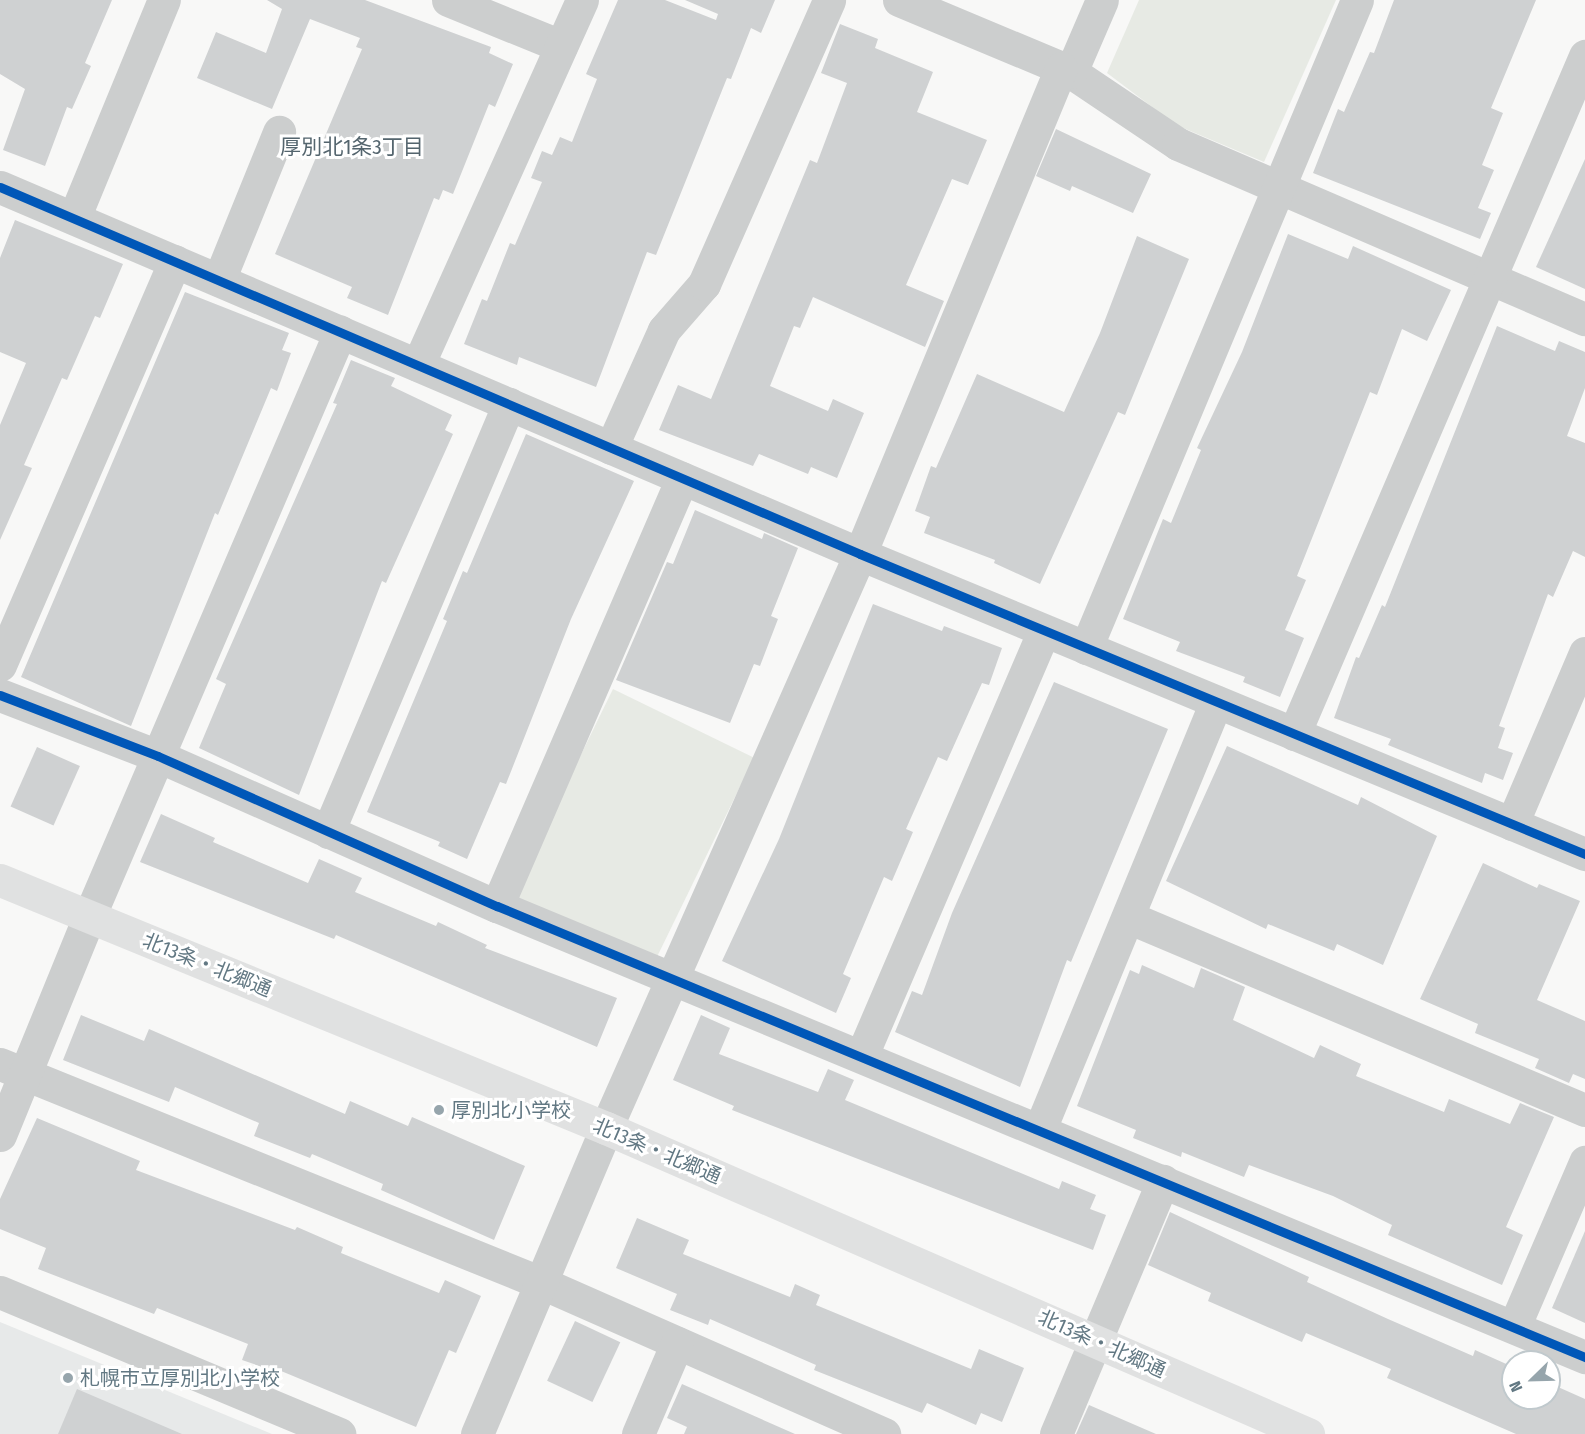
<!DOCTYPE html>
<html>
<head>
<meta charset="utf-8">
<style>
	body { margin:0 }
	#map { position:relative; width:1585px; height:1434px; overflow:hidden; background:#f8f8f7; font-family:"Fira Sans Condensed","Noto Sans JP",sans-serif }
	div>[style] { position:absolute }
	.built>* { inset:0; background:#e7e9e9 }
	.green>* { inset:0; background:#e7eae4; transform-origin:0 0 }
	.building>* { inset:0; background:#cfd1d2; transform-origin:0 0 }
	.minor>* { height:33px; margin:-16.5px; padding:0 16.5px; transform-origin:16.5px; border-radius:16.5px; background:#cccece }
	.major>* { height:33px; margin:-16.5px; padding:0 16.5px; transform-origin:16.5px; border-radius:16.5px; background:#e0e1e1 }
	.cycleway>* { height:9px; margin:-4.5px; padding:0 4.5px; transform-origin:4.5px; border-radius:4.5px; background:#0057b8 }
	.dots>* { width:16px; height:16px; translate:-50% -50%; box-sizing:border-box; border:3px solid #fff; border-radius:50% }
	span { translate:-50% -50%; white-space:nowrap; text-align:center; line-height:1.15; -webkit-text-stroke:6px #fff; paint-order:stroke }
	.street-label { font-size:20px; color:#627883 }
	.poi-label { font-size:20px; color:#627883 }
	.left { translate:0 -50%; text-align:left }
	.neighbourhood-label { font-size:21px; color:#54656e }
	.north { position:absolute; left:1501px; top:1350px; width:60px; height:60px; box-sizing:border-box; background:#fff; border:2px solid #c0c9cd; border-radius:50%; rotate:247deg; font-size:16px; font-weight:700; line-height:24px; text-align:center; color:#627883 }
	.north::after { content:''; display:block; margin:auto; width:21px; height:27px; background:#96a5ac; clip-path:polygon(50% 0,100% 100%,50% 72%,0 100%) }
</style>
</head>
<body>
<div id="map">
	<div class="built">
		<i style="clip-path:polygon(0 1322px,272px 1434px,0 1434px)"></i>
	</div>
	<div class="green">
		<i style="clip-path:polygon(1139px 0,1336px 0,1264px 162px,1176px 125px,1107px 73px)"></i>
		<i style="left:613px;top:689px;width:157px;height:232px;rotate:26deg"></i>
	</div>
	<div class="building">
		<i style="clip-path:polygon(0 0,112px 0,85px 63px,91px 66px,72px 109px,67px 107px,45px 166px,3px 150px,25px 89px,0 74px)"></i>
		<i style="clip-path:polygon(267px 0,365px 0,491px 47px,489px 53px,513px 64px,495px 107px,489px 104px,453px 194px,443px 190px,439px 200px,434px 198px,388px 315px,347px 298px,352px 287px,275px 254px,362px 49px,356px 47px,360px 38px,310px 19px,272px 109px,197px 78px,216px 32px,266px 53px,282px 9px)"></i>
		<i style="clip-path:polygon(618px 0,665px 0,716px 20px,718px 14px,685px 0,775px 0,761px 33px,751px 28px,731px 79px,727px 78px,656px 255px,647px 252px,596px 387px,519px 357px,517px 365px,464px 344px,482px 299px,487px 301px,510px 243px,515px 245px,542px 182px,531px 178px,542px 151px,552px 155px,560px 137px,572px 142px,597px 79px,586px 74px)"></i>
		<i style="clip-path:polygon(1394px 0,1536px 0,1491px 108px,1503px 113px,1482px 165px,1494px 170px,1478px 208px,1491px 213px,1480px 239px,1313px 173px,1338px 109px,1344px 112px,1370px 52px,1374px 53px)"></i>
		<i style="clip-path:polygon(840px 24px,878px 39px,875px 48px,933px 72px,917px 112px,987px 140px,968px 185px,952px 179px,906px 285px,944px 301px,925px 347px,813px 297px,800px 328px,794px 326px,770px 386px,828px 411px,833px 399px,864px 413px,837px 478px,811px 467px,808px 474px,759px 454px,753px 466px,659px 430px,678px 385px,711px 399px,810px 160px,817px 163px,847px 83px,821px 73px)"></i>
		<i style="clip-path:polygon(1056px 129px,1151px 174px,1133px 213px,1072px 186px,1070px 191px,1036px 176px)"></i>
		<i style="clip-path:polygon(1585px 159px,1585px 289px,1536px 267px)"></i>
		<i style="clip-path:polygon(15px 220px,123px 264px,100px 318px,95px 316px,67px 380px,62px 378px,24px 465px,32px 468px,0 540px,0 425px,26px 363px,0 352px,0 258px)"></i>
		<i style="clip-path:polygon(1288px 234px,1348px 259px,1353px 246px,1451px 290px,1427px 341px,1402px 329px,1377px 395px,1370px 392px,1297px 576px,1306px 580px,1285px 630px,1304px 638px,1280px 697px,1243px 682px,1245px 677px,1176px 651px,1180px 642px,1123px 619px,1163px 519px,1171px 523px,1201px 450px,1197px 448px,1242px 352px)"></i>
		<i style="clip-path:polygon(1137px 236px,1189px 259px,1125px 415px,1118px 412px,1040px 584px,994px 563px,995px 560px,924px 533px,930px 517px,915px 511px,931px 466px,936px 468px,977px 374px,1064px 412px,1100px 333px)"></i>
		<i style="clip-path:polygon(185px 292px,289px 333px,282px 350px,291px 353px,277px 391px,271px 388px,218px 515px,215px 513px,131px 726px,21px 677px)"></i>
		<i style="clip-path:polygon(1497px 326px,1555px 351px,1559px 341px,1585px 352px,1585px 388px,1567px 436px,1585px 443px,1585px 557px,1573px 551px,1553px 597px,1548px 594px,1499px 726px,1505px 728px,1498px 748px,1513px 753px,1503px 780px,1485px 773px,1482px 783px,1388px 745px,1391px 739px,1334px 718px,1356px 657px,1359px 658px,1382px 605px,1385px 607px)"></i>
		<i style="clip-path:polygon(351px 360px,395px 378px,391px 386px,452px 415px,445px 430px,453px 434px,386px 583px,382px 581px,299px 795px,199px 748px,226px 684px,216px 679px,337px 404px,333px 403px)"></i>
		<i style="clip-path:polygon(526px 434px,634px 481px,571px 619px,506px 784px,500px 782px,467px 859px,438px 846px,440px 842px,367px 812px,447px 621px,443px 619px,463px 571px,467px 573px)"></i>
		<i style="clip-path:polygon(695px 510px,762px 539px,764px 533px,798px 548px,771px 616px,778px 619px,760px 666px,754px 664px,730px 723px,616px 680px,667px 562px,673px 564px)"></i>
		<i style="clip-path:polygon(873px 604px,942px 631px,944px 626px,1002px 648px,989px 685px,982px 683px,947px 761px,938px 757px,906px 829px,913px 832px,892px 881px,884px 877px,843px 974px,851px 978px,836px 1013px,722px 961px,779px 839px)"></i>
		<i style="clip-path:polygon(1054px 682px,1168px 729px,1071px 962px,1067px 960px,1020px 1087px,895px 1032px,912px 991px,922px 995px,952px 913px)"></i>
		<i style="clip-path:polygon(1227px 746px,1358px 805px,1361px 797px,1437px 836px,1383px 965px,1337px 944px,1334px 951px,1268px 924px,1266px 929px,1166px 881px)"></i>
		<i style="left:37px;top:747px;width:47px;height:65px;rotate:24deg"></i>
		<i style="clip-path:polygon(161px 814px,215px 838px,213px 842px,308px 883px,319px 859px,362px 878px,355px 892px,436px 926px,438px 922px,487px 945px,485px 948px,617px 998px,597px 1047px,336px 935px,334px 939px,140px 862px)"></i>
		<i style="clip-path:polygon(1483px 863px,1537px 888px,1539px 884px,1580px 901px,1537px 1000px,1585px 1021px,1585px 1079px,1573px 1074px,1569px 1083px,1535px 1068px,1539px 1059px,1475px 1033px,1478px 1024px,1420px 999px)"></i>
		<i style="clip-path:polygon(1142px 965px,1194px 988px,1201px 968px,1245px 987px,1233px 1020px,1314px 1058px,1320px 1045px,1361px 1064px,1356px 1076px,1444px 1112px,1449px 1099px,1510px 1124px,1520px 1103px,1554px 1117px,1506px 1227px,1523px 1235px,1502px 1285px,1388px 1235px,1392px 1225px,1333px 1196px,1249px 1165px,1244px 1177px,1182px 1152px,1181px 1157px,1133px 1138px,1136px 1130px,1077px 1106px,1130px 970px,1139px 974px)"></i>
		<i style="clip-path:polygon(81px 1015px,144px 1041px,149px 1029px,345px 1114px,350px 1101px,408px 1126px,412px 1117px,525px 1166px,494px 1240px,381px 1190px,383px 1184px,312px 1154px,310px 1158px,254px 1136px,259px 1123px,175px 1087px,169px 1102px,63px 1060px)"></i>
		<i style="clip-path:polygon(701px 1015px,730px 1028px,719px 1054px,818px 1092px,828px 1069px,854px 1080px,845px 1100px,1059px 1189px,1062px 1181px,1096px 1195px,1090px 1209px,1106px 1215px,1093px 1250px,732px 1110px,734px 1106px,673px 1080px)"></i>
		<i style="clip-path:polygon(37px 1118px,140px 1161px,136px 1170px,295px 1230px,297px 1227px,343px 1247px,341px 1253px,439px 1293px,445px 1280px,481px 1296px,456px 1353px,449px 1350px,416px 1427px,269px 1366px,268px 1369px,242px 1360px,248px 1344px,157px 1308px,154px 1314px,38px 1269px,46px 1248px,0 1229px,0 1199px)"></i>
		<i style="clip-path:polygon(1170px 1212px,1309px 1277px,1307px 1282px,1388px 1319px,1473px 1356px,1475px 1350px,1513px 1367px,1513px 1398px,1549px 1398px,1549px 1383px,1585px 1399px,1585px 1434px,1516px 1434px,1387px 1378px,1391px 1369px,1306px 1333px,1302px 1342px,1208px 1301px,1211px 1293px,1148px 1265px)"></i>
		<i style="clip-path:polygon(637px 1218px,689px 1240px,683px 1254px,790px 1297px,795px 1284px,820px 1295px,816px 1305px,971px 1369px,979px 1349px,1024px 1368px,1002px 1422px,981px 1413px,976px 1425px,927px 1403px,922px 1413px,814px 1370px,816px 1365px,710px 1319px,708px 1325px,670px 1310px,677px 1294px,616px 1268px)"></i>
		<i style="clip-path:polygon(1585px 1231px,1585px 1323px,1552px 1308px)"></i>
		<i style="left:575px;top:1321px;width:50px;height:66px;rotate:25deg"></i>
		<i style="clip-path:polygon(682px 1384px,795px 1434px,684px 1434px,687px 1427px,667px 1418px)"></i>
		<i style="clip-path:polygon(77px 1389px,182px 1434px,58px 1434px)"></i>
		<i style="clip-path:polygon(1089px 1405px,1156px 1434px,1076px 1434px)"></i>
	</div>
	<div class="minor">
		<i style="left:448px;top:0;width:122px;rotate:22.2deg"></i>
		<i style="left:899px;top:0;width:186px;rotate:22.7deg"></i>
		<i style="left:1071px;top:72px;width:129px;rotate:33.9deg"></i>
		<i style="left:1178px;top:144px;width:443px;rotate:23.3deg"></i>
		<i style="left:1071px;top:72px;width:78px;rotate:-66.7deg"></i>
		<i style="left:0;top:187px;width:935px;rotate:23.11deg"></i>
		<i style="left:860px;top:554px;width:785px;rotate:22.48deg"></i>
		<i style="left:74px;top:218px;width:236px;rotate:-67.6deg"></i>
		<i style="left:219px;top:280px;width:160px;rotate:-67.9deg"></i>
		<i style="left:418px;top:365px;width:400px;rotate:-65.8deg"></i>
		<i style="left:611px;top:448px;width:129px;rotate:-65.8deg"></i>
		<i style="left:664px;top:330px;width:61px;rotate:-49deg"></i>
		<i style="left:704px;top:284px;width:310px;rotate:-66.2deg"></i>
		<i style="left:1086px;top:648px;width:702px;rotate:-67.3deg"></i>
		<i style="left:0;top:665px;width:440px;rotate:-66.6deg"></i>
		<i style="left:0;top:695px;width:169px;rotate:21.1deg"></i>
		<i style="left:158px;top:756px;width:371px;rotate:23.9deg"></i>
		<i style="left:497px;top:906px;width:1178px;rotate:22.52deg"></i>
		<i style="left:1294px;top:734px;width:738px;rotate:-66.77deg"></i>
		<i style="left:1512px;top:824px;width:186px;rotate:-66.9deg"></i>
		<i style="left:328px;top:832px;width:465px;rotate:-67.1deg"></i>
		<i style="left:497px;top:906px;width:466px;rotate:-66.6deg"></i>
		<i style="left:1128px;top:917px;width:496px;rotate:22.9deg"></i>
		<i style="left:862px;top:1055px;width:461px;rotate:-66.8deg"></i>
		<i style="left:0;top:1064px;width:587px;rotate:22.02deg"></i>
		<i style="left:544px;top:1284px;width:372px;rotate:23.8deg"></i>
		<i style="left:1040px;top:1129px;width:462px;rotate:-67.6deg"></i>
		<i style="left:0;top:1135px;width:235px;rotate:-67.8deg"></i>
		<i style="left:89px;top:917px;width:637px;rotate:-66.78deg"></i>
		<i style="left:0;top:1292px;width:368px;rotate:22.7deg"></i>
		<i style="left:1514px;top:1327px;width:180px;rotate:-66.7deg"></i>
		<i style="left:477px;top:1434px;width:332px;rotate:-67.1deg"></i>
		<i style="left:606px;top:1128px;width:628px;rotate:-66.13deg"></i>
		<i style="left:860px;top:554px;width:526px;rotate:-67.53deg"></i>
		<i style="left:638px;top:1434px;width:99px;rotate:-66.8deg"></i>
		<i style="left:1056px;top:1434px;width:275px;rotate:-67.1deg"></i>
	</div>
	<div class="major">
		<i style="left:0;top:880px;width:655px;rotate:22.26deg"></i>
		<i style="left:606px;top:1128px;width:766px;rotate:23.55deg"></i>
	</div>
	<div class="cycleway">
		<i style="left:0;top:187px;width:935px;rotate:23.11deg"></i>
		<i style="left:860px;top:554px;width:785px;rotate:22.48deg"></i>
		<i style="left:0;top:695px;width:169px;rotate:21.1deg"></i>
		<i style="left:158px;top:756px;width:371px;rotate:23.9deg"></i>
		<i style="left:497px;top:906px;width:1178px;rotate:22.52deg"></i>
	</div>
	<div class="dots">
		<i style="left:439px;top:1110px;background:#96a5ac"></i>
		<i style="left:68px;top:1378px;background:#96a5ac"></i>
	</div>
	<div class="street-label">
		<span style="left:207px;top:965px;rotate:22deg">北13条・北郷通</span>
		<span style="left:657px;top:1151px;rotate:23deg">北13条・北郷通</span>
		<span style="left:1102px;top:1344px;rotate:24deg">北13条・北郷通</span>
	</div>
	<div class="poi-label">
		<span class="left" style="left:451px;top:1110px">厚別北小学校</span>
		<span class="left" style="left:80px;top:1378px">札幌市立厚別北小学校</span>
	</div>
	<div class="neighbourhood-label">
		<span style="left:352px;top:147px">厚別北1条3丁目</span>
	</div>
	<div class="north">N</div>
</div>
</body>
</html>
